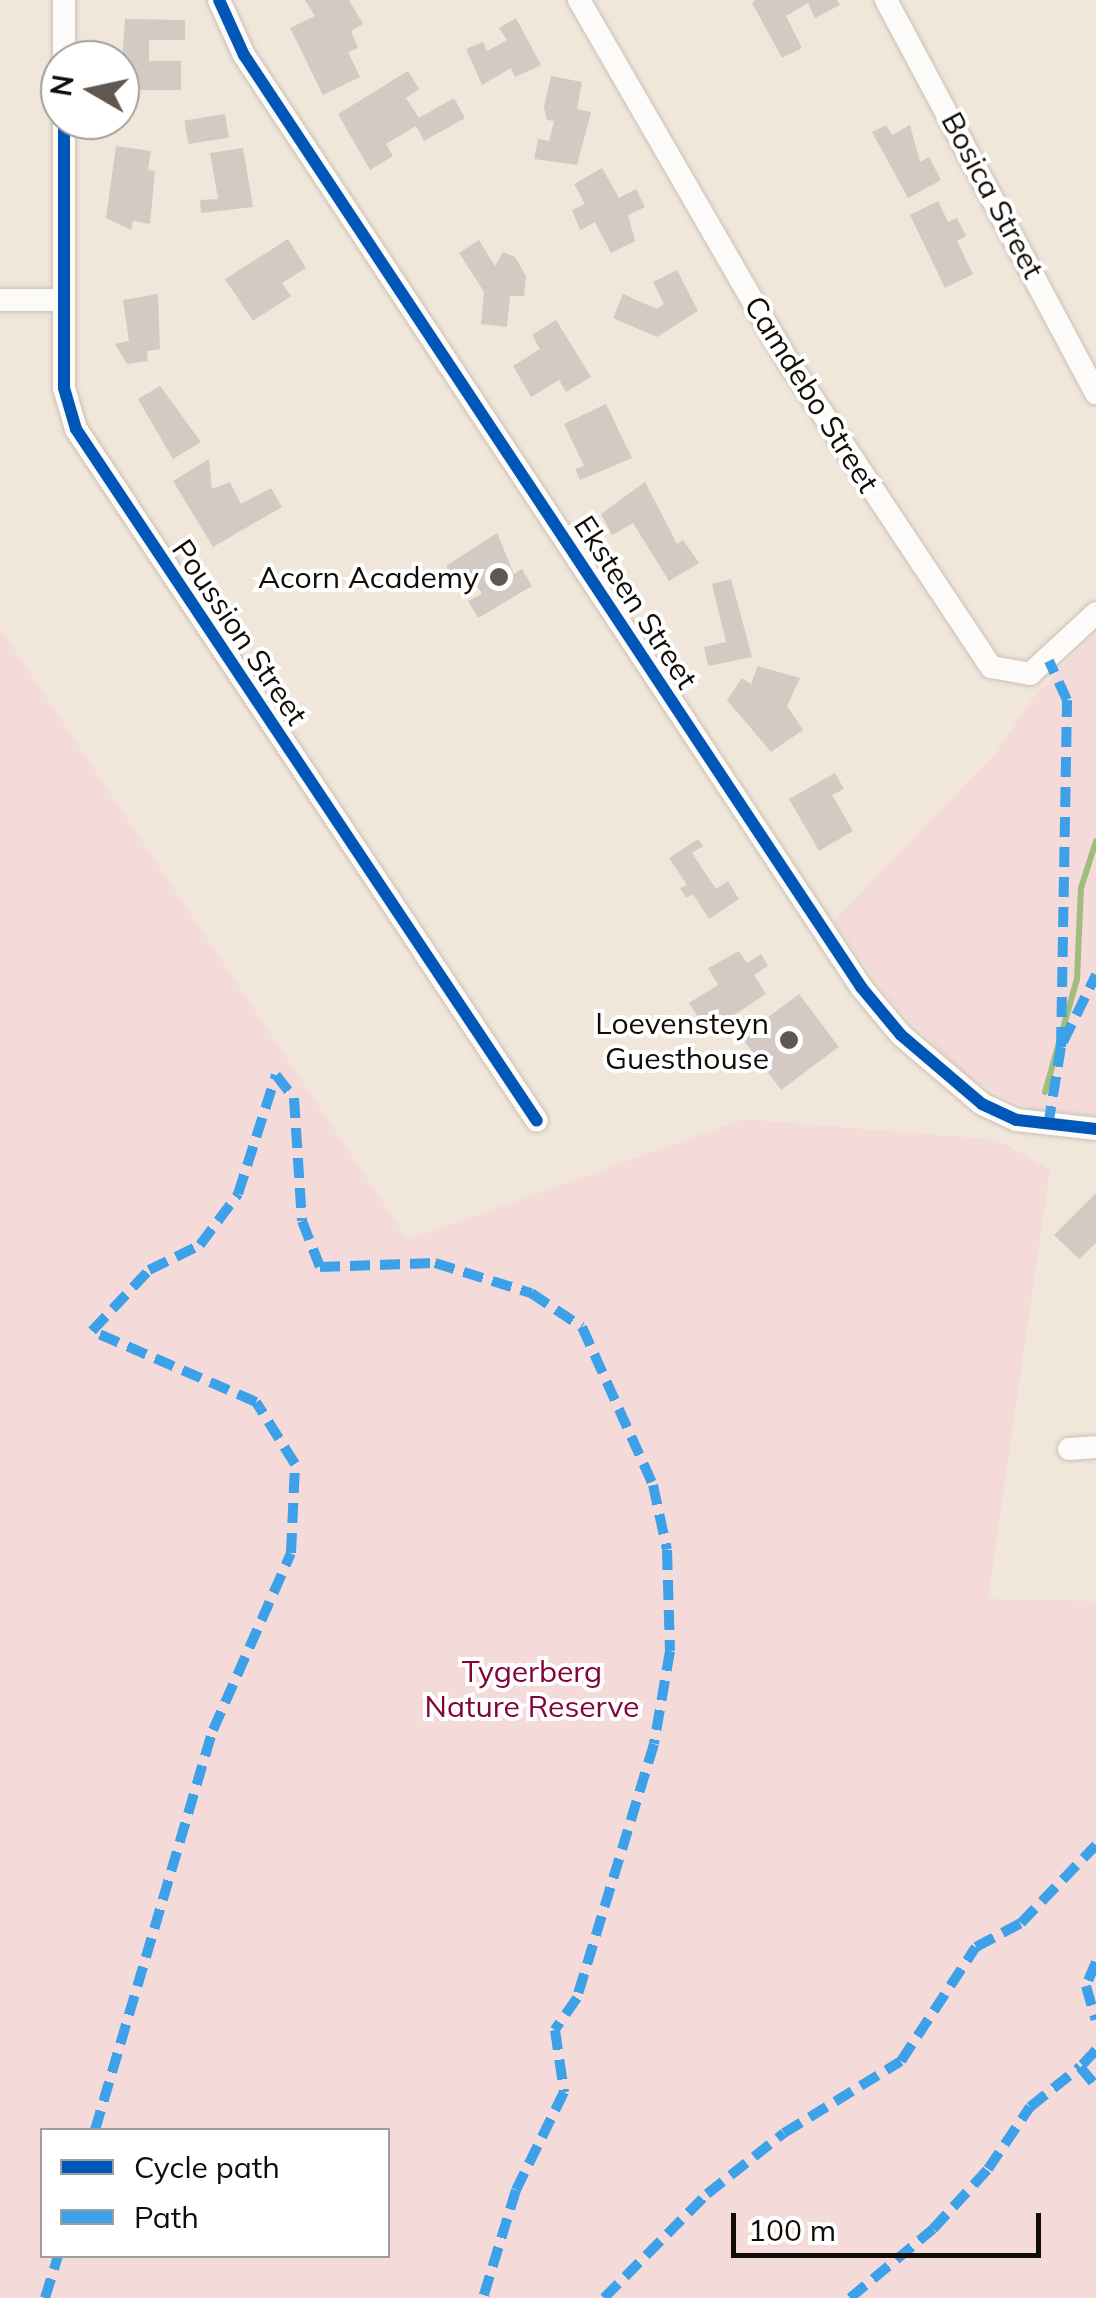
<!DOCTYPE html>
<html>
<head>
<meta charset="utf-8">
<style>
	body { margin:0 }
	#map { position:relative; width:1096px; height:2298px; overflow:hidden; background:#f1e6da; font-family:Mulish,sans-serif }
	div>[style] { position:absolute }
	.green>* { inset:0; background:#f4dad9 }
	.stream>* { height:6px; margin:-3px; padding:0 3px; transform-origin:3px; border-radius:3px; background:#a0bd7e }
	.building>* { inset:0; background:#d4cac3; transform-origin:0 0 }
	.roads { filter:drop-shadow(0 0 2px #c9c1b7) drop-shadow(0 0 2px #c9c1b7) }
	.minor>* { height:22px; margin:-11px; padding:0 11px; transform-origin:11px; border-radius:11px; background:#fdfbf9 }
	.quiet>* { height:10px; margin-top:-5px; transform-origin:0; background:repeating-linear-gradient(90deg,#3da1e9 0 20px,transparent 0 30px) }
	.cycleway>* { height:12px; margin:-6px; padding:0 6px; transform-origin:6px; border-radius:6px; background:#0057b8 }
	.dots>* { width:28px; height:28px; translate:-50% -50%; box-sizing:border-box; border:5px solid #fff; border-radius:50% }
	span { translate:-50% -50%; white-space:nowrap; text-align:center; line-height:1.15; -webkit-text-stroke:8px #fff; paint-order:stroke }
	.street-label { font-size:30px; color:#120c06 }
	.poi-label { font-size:30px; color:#120c06 }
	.right { translate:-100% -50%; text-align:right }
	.park-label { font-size:30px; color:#820438 }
	.legend { position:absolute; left:40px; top:2128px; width:350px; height:130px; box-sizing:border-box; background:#fff; border:2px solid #a09e9b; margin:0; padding:12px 18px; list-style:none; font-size:30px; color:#120c06 }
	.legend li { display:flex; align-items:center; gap:20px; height:50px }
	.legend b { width:50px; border:2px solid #a09e9b }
	.north { position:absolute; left:40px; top:40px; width:100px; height:100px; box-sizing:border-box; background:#fff; border:2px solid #a09e9b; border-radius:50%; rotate:279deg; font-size:28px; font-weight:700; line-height:40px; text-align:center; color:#120c06 }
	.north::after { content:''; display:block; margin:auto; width:35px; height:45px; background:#605850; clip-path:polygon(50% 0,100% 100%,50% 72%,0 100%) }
	.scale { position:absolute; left:731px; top:2213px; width:310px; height:45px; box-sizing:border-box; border:5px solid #120c06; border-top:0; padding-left:12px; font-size:30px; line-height:35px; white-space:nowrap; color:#120c06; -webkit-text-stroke:8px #fff; paint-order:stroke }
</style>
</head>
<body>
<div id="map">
	<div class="green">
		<i style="clip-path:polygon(evenodd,0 628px,408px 1240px,744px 1119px,998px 1140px,1050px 1170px,988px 1599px,1096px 1601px,1096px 2298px,0 2298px,0 628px,388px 2130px,388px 2256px,42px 2256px,42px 2130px,388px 2130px)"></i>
		<i style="clip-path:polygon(1096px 632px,1096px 1116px,1027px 1108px,968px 1078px,891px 1001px,834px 921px,996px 753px,1033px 698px)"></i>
	</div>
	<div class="stream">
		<i style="left:1045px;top:1092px;width:117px;rotate:-74.2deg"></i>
		<i style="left:1077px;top:979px;width:91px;rotate:-87.5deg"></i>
		<i style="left:1081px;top:888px;width:49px;rotate:-72.3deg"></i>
	</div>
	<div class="building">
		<i style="clip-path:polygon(305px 0,349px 0,363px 24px,351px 31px,358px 48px,348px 52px,360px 77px,323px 95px,290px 28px,315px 16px)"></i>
		<i style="clip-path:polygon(756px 0,837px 0,840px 5px,815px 18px,808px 3px,786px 16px,802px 48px,782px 58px,752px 3px)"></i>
		<i style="clip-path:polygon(516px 18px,541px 65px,515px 77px,511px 68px,482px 85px,466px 49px,483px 42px,487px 51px,507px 40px,499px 28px)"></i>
		<i style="clip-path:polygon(125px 19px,185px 20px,185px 40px,149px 40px,149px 61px,181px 61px,181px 90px,120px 90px)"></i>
		<i style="clip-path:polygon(408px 71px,419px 89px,406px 98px,419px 118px,454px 98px,465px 118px,424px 141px,416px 126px,386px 144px,393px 156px,370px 170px,338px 114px)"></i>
		<i style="clip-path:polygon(551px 76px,582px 82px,577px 109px,591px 112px,577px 165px,534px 159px,538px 139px,549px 141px,554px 121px,547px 120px,544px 107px)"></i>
		<i style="left:225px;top:114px;width:24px;height:41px;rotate:81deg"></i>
		<i style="clip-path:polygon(886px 125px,892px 135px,910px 125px,920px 162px,929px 157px,941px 180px,908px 198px,872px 132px)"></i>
		<i style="clip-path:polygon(116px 146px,151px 151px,148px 170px,155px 171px,150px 224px,133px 221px,131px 230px,106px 218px)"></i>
		<i style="clip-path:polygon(243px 148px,253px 207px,201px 213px,200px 200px,218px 199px,210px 153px)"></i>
		<i style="clip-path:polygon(602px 168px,619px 198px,636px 189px,645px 207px,628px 215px,635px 241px,611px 253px,595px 222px,580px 230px,572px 210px,585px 204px,574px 184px)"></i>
		<i style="clip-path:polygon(938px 201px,948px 222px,957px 218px,966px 236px,957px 241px,973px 274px,945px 288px,910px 215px)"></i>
		<i style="clip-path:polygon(288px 239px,306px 268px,282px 283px,291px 296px,253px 321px,225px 279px)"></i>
		<i style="clip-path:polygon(479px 240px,495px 266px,503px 252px,515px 257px,526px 276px,524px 296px,510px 296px,507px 327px,481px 324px,484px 292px,459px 253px)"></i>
		<i style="clip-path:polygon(677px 270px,698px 311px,657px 337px,613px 318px,623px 294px,657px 309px,664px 304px,653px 282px)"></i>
		<i style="clip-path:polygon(158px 294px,160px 349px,147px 351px,148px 361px,127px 364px,115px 344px,129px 341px,123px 300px)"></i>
		<i style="clip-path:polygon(556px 320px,591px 377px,566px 392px,559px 380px,531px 397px,513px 366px,540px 349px,532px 335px)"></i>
		<i style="clip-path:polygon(160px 386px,201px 442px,173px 459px,138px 399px)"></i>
		<i style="clip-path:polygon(606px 404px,632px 458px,580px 480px,575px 469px,584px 466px,564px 424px)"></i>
		<i style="clip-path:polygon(209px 459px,212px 489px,230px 482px,241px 504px,271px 488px,282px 507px,213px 547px,173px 481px)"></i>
		<i style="clip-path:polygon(645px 482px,677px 544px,683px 540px,699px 563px,669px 581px,633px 523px,612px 535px,601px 514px)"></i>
		<i style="clip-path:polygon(497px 533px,514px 574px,522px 569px,532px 586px,478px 618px,468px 601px,482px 594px,468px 572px,455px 580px,446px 566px)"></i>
		<i style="clip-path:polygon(731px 579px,752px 657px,708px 666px,704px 647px,726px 642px,712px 584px)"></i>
		<i style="clip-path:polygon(758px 666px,800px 678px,787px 706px,803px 730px,771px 752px,727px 700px,742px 678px,751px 684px)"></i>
		<i style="clip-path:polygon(835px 773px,844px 789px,832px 795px,853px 831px,819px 851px,789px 799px)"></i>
		<i style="clip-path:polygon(698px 839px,703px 846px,692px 853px,716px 889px,728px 881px,739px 899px,709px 919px,693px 894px,686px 898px,680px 888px,687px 885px,669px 858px)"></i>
		<i style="clip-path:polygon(739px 951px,747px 963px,761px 954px,768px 966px,754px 975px,766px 994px,708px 1032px,689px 1003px,718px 985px,708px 968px)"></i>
		<i style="left:799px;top:994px;width:66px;height:72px;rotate:53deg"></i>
		<i style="clip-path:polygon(1096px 1193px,1096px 1243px,1079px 1259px,1054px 1235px)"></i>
	</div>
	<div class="roads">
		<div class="minor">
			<i style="left:219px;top:0;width:60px;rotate:65.6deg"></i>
			<i style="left:244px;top:55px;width:1118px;rotate:56.49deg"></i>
			<i style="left:861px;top:987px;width:62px;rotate:50.2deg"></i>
			<i style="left:901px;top:1035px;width:106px;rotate:40.4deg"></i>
			<i style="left:982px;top:1104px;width:38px;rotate:25deg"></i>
			<i style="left:1017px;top:1120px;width:80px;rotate:6.5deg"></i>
			<i style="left:579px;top:0;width:419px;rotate:60deg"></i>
			<i style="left:789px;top:363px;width:365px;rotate:56.4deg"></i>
			<i style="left:991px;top:667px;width:40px;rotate:10deg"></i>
			<i style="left:1030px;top:674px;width:90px;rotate:-42.7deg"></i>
			<i style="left:886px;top:0;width:446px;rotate:61.9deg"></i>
			<i style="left:64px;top:60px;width:60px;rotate:-90deg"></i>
			<i style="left:64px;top:120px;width:268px;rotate:90deg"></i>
			<i style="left:64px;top:388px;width:43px;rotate:73.7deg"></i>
			<i style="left:76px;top:429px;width:831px;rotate:56.33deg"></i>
			<i style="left:0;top:300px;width:63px"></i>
			<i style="left:1069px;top:1449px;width:27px;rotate:-4deg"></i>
		</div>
	</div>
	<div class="quiet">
		<i style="left:1063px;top:1042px;width:75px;rotate:-63.8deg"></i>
		<i style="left:1048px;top:1126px;width:80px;rotate:-80.7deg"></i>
		<i style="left:1061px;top:1047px;width:347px;rotate:-89deg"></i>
		<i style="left:1067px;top:700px;width:43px;rotate:-114.8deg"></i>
		<i style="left:1096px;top:1962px;width:26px;rotate:113deg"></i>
		<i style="left:1086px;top:1986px;width:35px;rotate:74deg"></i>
		<i style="left:1096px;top:2050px;width:23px;rotate:133deg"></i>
		<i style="left:1080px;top:2067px;width:25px;rotate:50deg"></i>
		<i style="left:95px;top:2130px;width:417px;rotate:-73.6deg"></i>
		<i style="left:213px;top:1730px;width:193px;rotate:-66.2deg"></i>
		<i style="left:291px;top:1553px;width:89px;rotate:-87.4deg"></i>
		<i style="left:295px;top:1464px;width:73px;rotate:-122.2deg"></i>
		<i style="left:256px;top:1402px;width:179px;rotate:-156.6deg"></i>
		<i style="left:92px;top:1331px;width:83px;rotate:-46.9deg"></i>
		<i style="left:149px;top:1270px;width:57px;rotate:-26.1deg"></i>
		<i style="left:200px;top:1245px;width:64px;rotate:-53.3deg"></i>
		<i style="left:238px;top:1194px;width:125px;rotate:-72.3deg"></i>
		<i style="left:276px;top:1075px;width:29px;rotate:52deg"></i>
		<i style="left:294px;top:1098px;width:123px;rotate:86.3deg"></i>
		<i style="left:302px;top:1221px;width:49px;rotate:68.6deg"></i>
		<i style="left:320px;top:1267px;width:115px;rotate:-2deg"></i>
		<i style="left:435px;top:1263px;width:101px;rotate:17.4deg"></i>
		<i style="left:531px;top:1293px;width:61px;rotate:33.7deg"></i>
		<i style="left:582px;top:1327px;width:173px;rotate:65.8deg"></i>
		<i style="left:653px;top:1485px;width:66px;rotate:77.8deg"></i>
		<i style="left:667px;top:1550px;width:101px;rotate:88.3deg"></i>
		<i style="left:670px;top:1651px;width:94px;rotate:99.8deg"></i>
		<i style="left:654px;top:1744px;width:265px;rotate:106.9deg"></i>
		<i style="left:577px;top:1998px;width:39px;rotate:125deg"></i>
		<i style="left:555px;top:2030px;width:63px;rotate:81.7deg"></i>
		<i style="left:564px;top:2092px;width:109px;rotate:116.1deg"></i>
		<i style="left:516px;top:2190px;width:113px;rotate:107deg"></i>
		<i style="left:45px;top:2298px;width:44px;rotate:-72.8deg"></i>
		<i style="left:604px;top:2298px;width:146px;rotate:-45.3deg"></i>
		<i style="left:707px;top:2194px;width:98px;rotate:-38.4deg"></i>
		<i style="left:784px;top:2133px;width:137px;rotate:-31.6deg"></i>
		<i style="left:901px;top:2061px;width:136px;rotate:-56.7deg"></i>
		<i style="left:976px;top:1947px;width:51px;rotate:-28.1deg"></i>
		<i style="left:1021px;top:1923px;width:108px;rotate:-46.1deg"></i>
		<i style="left:850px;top:2298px;width:108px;rotate:-39.7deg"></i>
		<i style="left:933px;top:2229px;width:81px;rotate:-47.5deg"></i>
		<i style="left:988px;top:2169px;width:75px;rotate:-55.9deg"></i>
		<i style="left:1030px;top:2107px;width:64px;rotate:-38.7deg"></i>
	</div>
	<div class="cycleway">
		<i style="left:219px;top:0;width:60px;rotate:65.6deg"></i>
		<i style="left:244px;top:55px;width:1118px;rotate:56.49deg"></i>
		<i style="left:861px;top:987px;width:62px;rotate:50.2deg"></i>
		<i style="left:901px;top:1035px;width:106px;rotate:40.4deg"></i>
		<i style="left:982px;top:1104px;width:38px;rotate:25deg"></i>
		<i style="left:1017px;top:1120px;width:80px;rotate:6.5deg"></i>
		<i style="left:64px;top:120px;width:268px;rotate:90deg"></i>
		<i style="left:64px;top:388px;width:43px;rotate:73.7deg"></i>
		<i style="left:76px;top:429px;width:831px;rotate:56.33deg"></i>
	</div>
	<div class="dots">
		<i style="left:499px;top:577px;background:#605850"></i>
		<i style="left:789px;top:1040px;background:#605850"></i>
	</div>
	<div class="street-label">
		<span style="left:993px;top:195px;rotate:62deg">Bosica Street</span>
		<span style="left:812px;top:394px;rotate:58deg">Camdebo Street</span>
		<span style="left:636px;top:602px;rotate:57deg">Eksteen Street</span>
		<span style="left:240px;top:632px;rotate:56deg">Poussion Street</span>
	</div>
	<div class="poi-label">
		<span class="right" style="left:479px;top:577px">Acorn Academy</span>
		<span class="right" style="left:769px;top:1040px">Loevensteyn<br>Guesthouse</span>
	</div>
	<div class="park-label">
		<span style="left:532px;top:1688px">Tygerberg<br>Nature Reserve</span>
	</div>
	<ul class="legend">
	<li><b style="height:12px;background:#0057b8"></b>Cycle path</li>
	<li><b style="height:12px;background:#3da1e9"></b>Path</li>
	</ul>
	<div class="north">N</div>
	<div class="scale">100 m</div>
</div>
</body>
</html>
